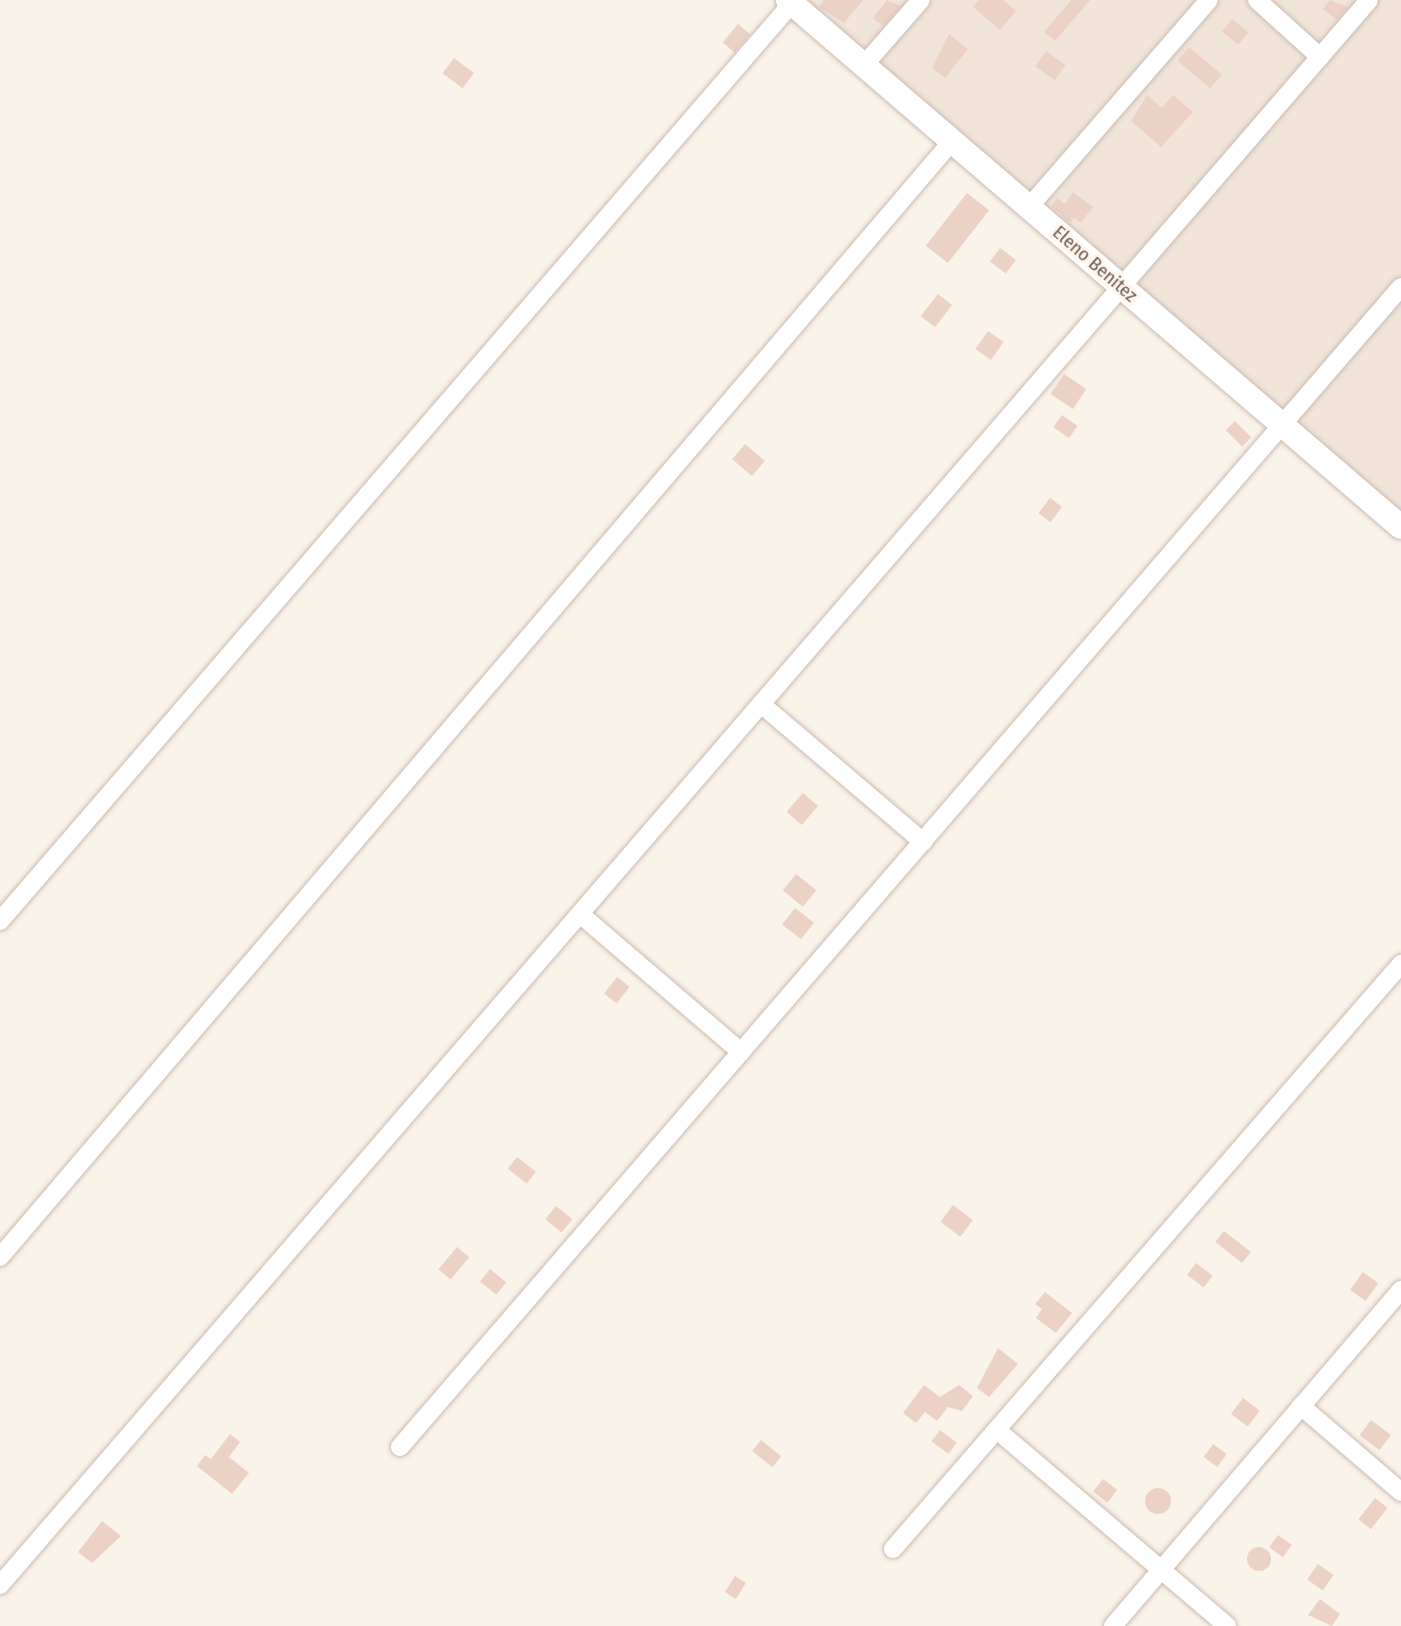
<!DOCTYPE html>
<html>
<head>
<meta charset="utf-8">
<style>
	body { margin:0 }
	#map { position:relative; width:1401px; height:1626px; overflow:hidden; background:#faf3ea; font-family:"Fira Sans Condensed",sans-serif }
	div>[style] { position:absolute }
	.residential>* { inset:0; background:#f1e5da }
	.building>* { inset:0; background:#ecd2c5; transform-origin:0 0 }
	.round { border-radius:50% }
	.roads { filter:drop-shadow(0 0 2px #cbbbb1) drop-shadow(0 0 2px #cbbbb1) }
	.street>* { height:18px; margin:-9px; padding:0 9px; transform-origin:9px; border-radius:9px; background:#fff }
	.secondary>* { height:24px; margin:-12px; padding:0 12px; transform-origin:12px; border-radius:12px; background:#fff }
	span { translate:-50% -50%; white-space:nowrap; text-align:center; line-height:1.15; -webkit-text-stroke:7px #fdf7f0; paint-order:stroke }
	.street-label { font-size:19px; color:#725a51 }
</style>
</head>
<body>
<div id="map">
	<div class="residential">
		<i style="clip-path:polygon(788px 0,1401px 0,1401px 527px)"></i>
	</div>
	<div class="building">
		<i style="clip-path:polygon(824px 0,863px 0,844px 23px,819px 7px)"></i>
		<i style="clip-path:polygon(887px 0,901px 6px,883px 26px,873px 18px)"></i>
		<i style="clip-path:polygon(979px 0,1003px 0,1016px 11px,1000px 30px,973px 7px)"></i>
		<i style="clip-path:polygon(1071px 0,1090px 0,1055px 41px,1044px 32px)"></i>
		<i style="clip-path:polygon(1330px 0,1348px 7px,1337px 20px,1323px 9px)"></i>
		<i style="left:1232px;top:19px;width:21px;height:16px;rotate:39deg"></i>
		<i style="left:738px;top:24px;width:16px;height:24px;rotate:40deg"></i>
		<i style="clip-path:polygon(949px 34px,968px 49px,945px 78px,932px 68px)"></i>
		<i style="left:1189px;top:47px;width:43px;height:18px;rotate:40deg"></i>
		<i style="left:1046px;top:51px;width:24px;height:19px;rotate:35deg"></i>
		<i style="left:454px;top:58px;width:25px;height:19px;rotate:37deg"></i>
		<i style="clip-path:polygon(1147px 95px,1162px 108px,1173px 95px,1193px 112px,1161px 147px,1131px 121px)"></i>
		<i style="clip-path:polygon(1073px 192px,1093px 207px,1081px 223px,1074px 218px,1070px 223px,1051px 206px,1057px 198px,1065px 204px)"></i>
		<i style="left:967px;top:193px;width:28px;height:67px;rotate:38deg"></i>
		<i style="left:1000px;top:248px;width:20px;height:17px;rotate:37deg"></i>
		<i style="left:938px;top:294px;width:18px;height:28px;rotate:38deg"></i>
		<i style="left:988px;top:331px;width:19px;height:22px;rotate:35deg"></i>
		<i style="left:1064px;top:374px;width:27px;height:24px;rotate:34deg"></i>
		<i style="left:1062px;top:415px;width:19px;height:15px;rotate:35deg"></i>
		<i style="left:1235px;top:421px;width:23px;height:13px;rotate:45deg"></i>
		<i style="left:745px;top:444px;width:26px;height:20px;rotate:40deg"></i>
		<i style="left:1050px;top:498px;width:15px;height:19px;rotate:37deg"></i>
		<i style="left:803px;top:793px;width:20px;height:25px;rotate:41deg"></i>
		<i style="left:796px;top:874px;width:26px;height:21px;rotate:39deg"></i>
		<i style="left:795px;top:908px;width:24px;height:21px;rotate:38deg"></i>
		<i style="left:617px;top:977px;width:16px;height:21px;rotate:38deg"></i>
		<i style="left:517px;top:1157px;width:24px;height:15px;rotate:38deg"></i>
		<i style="left:953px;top:1205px;width:25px;height:21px;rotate:37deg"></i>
		<i style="left:556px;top:1206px;width:21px;height:17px;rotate:39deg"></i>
		<i style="left:1224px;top:1231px;width:34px;height:14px;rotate:38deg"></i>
		<i style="left:457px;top:1247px;width:16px;height:29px;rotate:40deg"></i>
		<i style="left:1196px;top:1263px;width:21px;height:15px;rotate:37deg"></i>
		<i style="left:490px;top:1269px;width:21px;height:16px;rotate:39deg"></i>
		<i style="left:1363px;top:1272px;width:19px;height:22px;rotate:36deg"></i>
		<i style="clip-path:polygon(1045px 1292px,1072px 1313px,1056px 1333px,1036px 1318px,1042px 1309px,1035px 1304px)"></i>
		<i style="clip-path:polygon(998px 1348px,1018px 1364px,989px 1397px,977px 1388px)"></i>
		<i style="clip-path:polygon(924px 1385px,940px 1397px,959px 1385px,973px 1396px,962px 1411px,948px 1407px,937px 1421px,925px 1412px,916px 1423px,903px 1413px)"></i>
		<i style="left:1243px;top:1398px;width:21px;height:20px;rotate:37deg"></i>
		<i style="left:1371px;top:1420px;width:25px;height:19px;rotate:37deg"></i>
		<i style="left:940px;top:1430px;width:21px;height:14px;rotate:37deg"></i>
		<i style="clip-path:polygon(230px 1434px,240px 1442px,229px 1457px,249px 1473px,232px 1494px,197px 1466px,205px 1455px,211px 1459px)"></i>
		<i style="left:761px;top:1440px;width:26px;height:14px;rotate:39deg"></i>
		<i style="left:1213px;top:1444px;width:17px;height:16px;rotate:36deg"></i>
		<i style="left:1103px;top:1479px;width:18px;height:16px;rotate:38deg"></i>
		<i class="round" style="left:1145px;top:1488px;width:26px;height:26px"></i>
		<i style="left:1375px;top:1498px;width:16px;height:27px;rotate:38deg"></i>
		<i style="clip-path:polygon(102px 1521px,121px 1536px,92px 1563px,78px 1552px)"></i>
		<i style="left:1278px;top:1535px;width:17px;height:15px;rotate:36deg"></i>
		<i class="round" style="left:1247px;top:1547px;width:24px;height:24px"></i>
		<i style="left:1318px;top:1564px;width:19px;height:19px;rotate:35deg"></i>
		<i style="left:735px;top:1576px;width:13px;height:19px;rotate:32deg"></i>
		<i style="clip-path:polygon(1320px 1599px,1340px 1614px,1332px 1626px,1308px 1615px)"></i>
	</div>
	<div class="roads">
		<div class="street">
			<i style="left:1257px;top:0;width:85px;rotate:42.1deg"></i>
			<i style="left:864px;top:65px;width:86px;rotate:-48.8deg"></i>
			<i style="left:1029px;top:207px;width:274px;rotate:-49deg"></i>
			<i style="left:761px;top:704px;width:213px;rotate:40.4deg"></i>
			<i style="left:580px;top:914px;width:212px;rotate:40.6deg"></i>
			<i style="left:0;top:921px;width:1212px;rotate:-49.21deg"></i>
			<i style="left:0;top:1257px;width:1467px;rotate:-49.53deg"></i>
			<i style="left:1301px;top:1406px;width:132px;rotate:40.7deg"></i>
			<i style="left:997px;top:1430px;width:302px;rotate:40.4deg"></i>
			<i style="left:400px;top:1447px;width:1532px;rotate:-49.21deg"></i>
			<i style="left:893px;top:1549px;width:775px;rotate:-49.03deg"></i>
			<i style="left:0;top:1585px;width:2094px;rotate:-49.18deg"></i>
			<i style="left:1113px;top:1626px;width:443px;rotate:-49.4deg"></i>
		</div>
		<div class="secondary">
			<i style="left:788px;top:0;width:808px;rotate:40.69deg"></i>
		</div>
	</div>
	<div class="street-label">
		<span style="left:1095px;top:264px;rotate:41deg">Eleno Benitez</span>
	</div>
</div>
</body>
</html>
